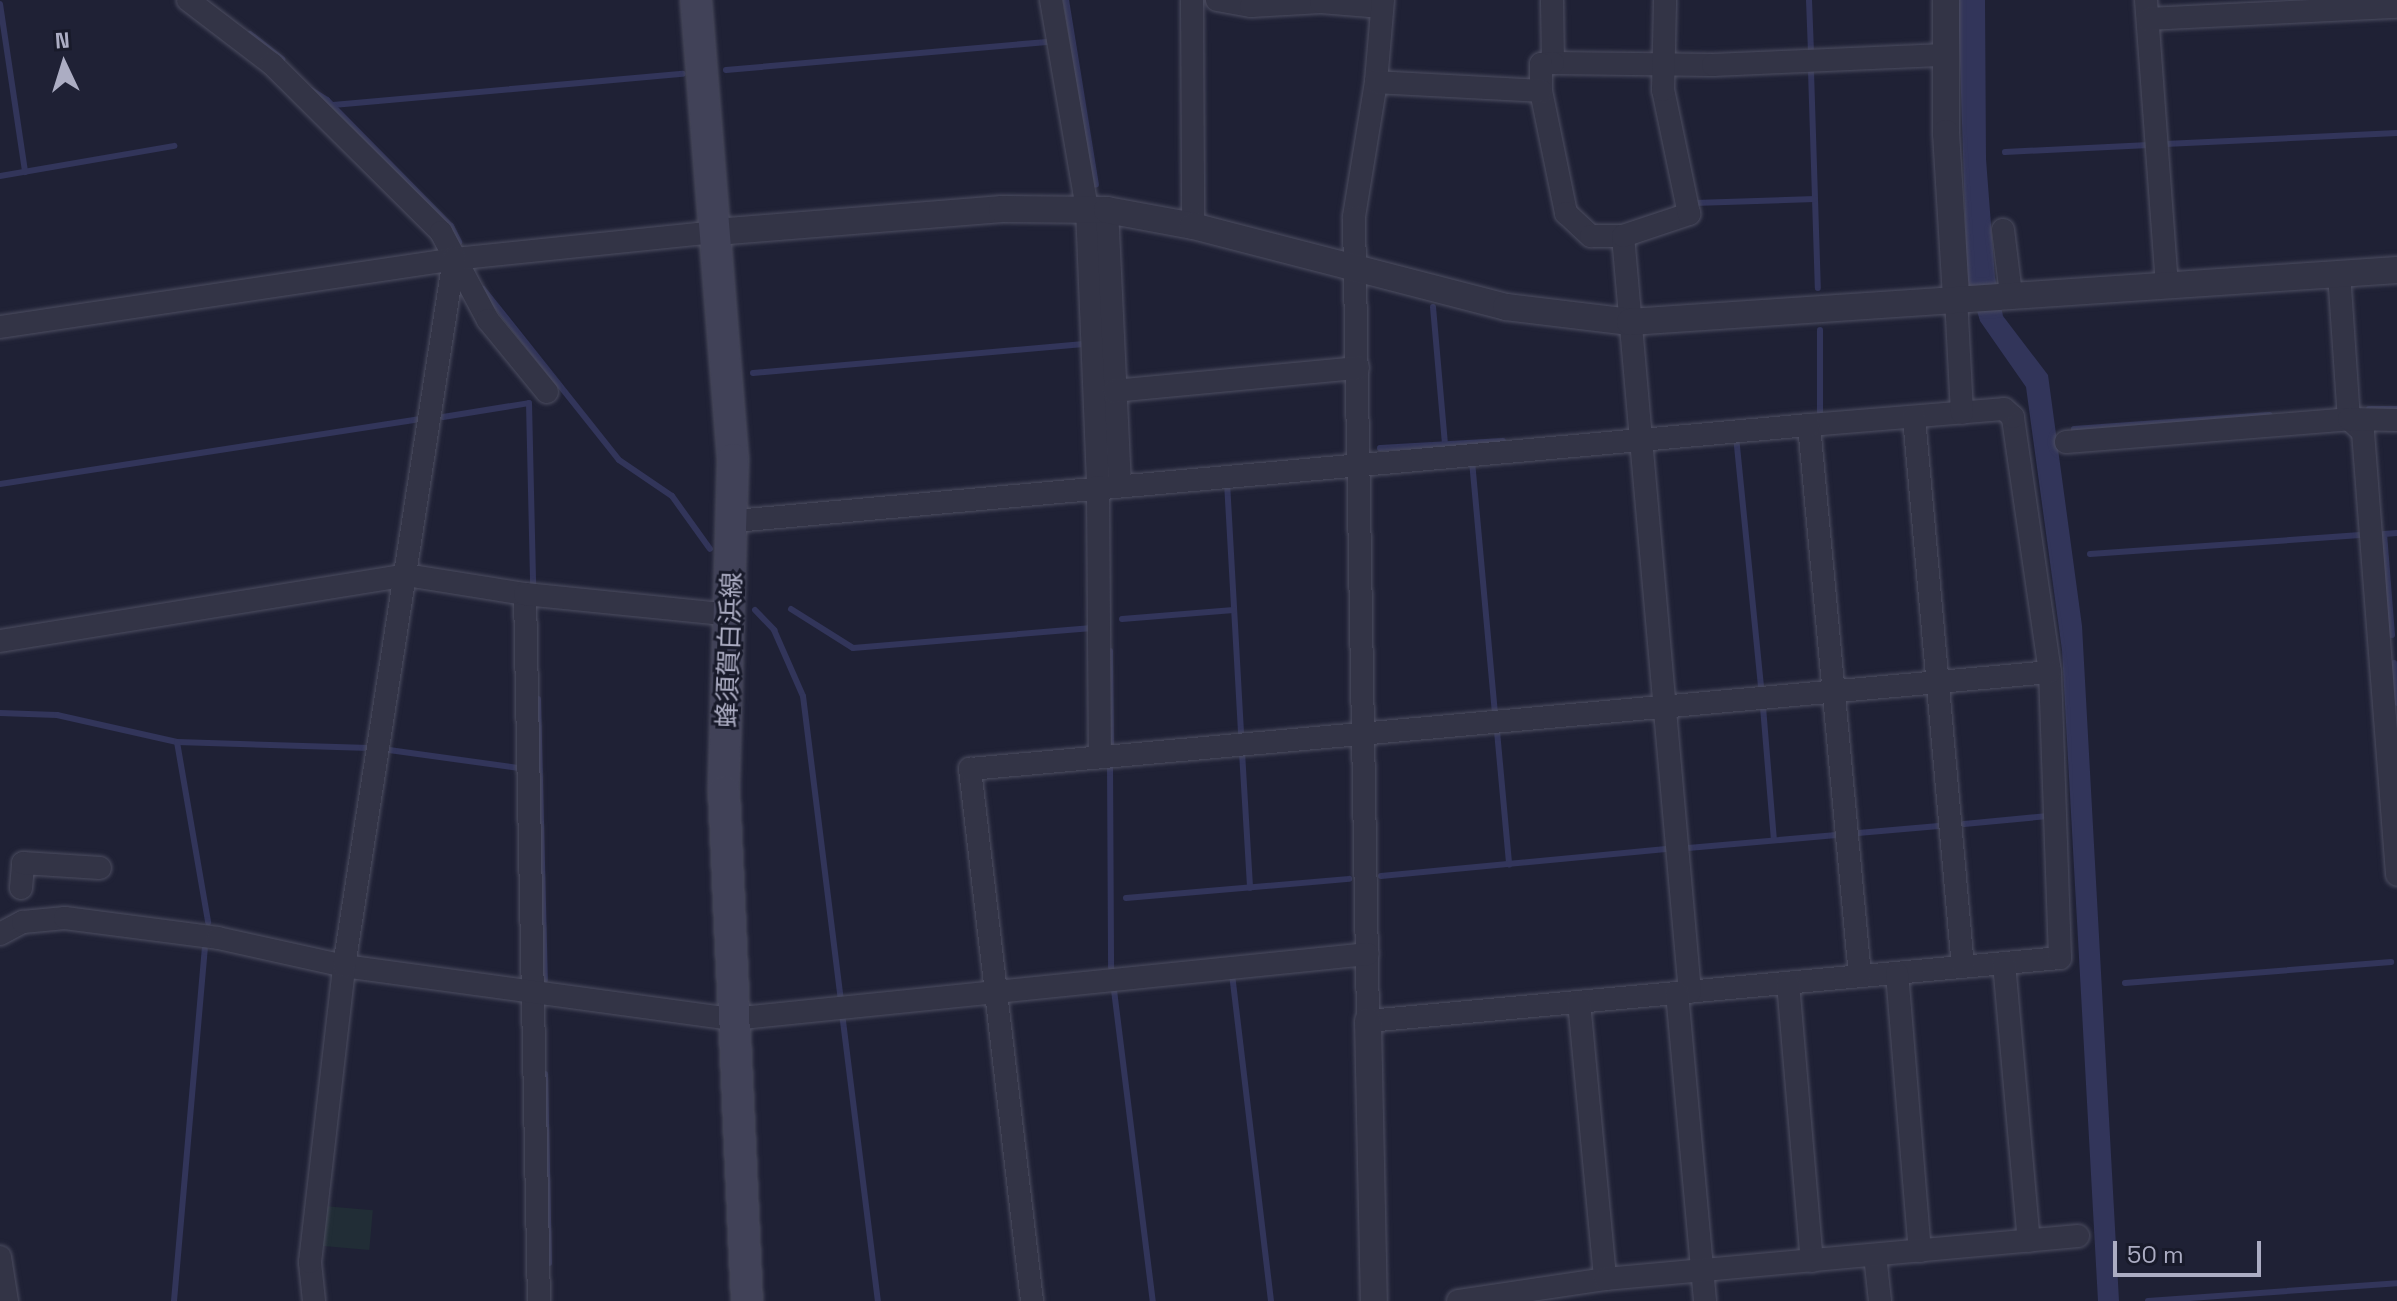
<!DOCTYPE html>
<html>
<head>
<meta charset="utf-8">
<style>
	body { margin:0 }
	#map { position:relative; width:2397px; height:1301px; overflow:hidden; background:#1f2135; font-family:"Space Grotesk","Noto Sans JP",sans-serif }
	div>[style] { position:absolute }
	.green>* { inset:0; background:#212d36; transform-origin:0 0 }
	.water>* { inset:0; background:#32355a }
	.stream>* { height:6px; margin:-3px; padding:0 3px; transform-origin:3px; border-radius:3px; background:#32355a }
	.roads { filter:drop-shadow(0 0 2px #4d4e61) drop-shadow(0 0 2px #4d4e61) }
	.minor>* { height:22px; margin:-11px; padding:0 11px; transform-origin:11px; border-radius:11px; background:#333446 }
	.tertiary>* { height:26px; margin:-13px; padding:0 13px; transform-origin:13px; border-radius:13px; background:#333446 }
	.secondary>* { height:30px; margin:-15px; padding:0 15px; transform-origin:15px; border-radius:15px; background:#414258 }
	span { translate:-50% -50%; white-space:nowrap; text-align:center; line-height:1.15; -webkit-text-stroke:6px #181a2a; paint-order:stroke }
	.street-label { font-size:26px; color:#acadc3 }
	.north { position:absolute; left:24px; top:24px; width:80px; height:80px; -webkit-text-stroke:6px #181a2a; paint-order:stroke; rotate:356deg; font-size:22px; font-weight:700; line-height:32px; text-align:center; color:#acadc3 }
	.north::after { content:''; display:block; margin:auto; width:28px; height:36px; background:#acadc3; clip-path:polygon(50% 0,100% 100%,50% 72%,0 100%) }
	.scale { position:absolute; left:2113px; top:1241px; width:148px; height:36px; box-sizing:border-box; border:4px solid #acadc3; border-top:0; padding-left:10px; font-size:24px; line-height:28px; white-space:nowrap; color:#acadc3; -webkit-text-stroke:6px #181a2a; paint-order:stroke }
</style>
</head>
<body>
<div id="map">
	<div class="green">
		<i style="left:324px;top:1206px;width:49px;height:40px;rotate:5deg"></i>
	</div>
	<div class="water">
		<i style="clip-path:polygon(1958px 0,1985px 0,1986px 159px,1995px 277px,2003px 316px,2048px 375px,2082px 626px,2119px 1301px,2098px 1301px,2062px 650px,2026px 387px,1980px 321px,1967px 277px)"></i>
	</div>
	<div class="stream">
		<i style="left:1066px;top:0;width:187px;rotate:80.8deg"></i>
		<i style="left:1809px;top:0;width:52px;rotate:87.8deg"></i>
		<i style="left:0;top:4px;width:170px;rotate:81.5deg"></i>
		<i style="left:250px;top:34px;width:41px;rotate:38deg"></i>
		<i style="left:726px;top:70px;width:322px;rotate:-5deg"></i>
		<i style="left:1811px;top:71px;width:217px;rotate:88.2deg"></i>
		<i style="left:311px;top:90px;width:19px;rotate:32deg"></i>
		<i style="left:327px;top:100px;width:177px;rotate:45.5deg"></i>
		<i style="left:451px;top:226px;width:18px;rotate:63deg"></i>
		<i style="left:333px;top:105px;width:351px;rotate:-5.1deg"></i>
		<i style="left:2165px;top:144px;width:232px;rotate:-2.7deg"></i>
		<i style="left:2005px;top:152px;width:144px;rotate:-2.8deg"></i>
		<i style="left:0;top:176px;width:177px;rotate:-9.8deg"></i>
		<i style="left:1694px;top:203px;width:121px;rotate:-1.9deg"></i>
		<i style="left:483px;top:289px;width:218px;rotate:51.5deg"></i>
		<i style="left:619px;top:460px;width:64px;rotate:34.2deg"></i>
		<i style="left:672px;top:496px;width:65px;rotate:54.4deg"></i>
		<i style="left:1433px;top:307px;width:139px;rotate:85deg"></i>
		<i style="left:753px;top:373px;width:332px;rotate:-5deg"></i>
		<i style="left:2369px;top:409px;width:28px"></i>
		<i style="left:1820px;top:416px;width:86px;rotate:-90deg"></i>
		<i style="left:443px;top:417px;width:87px;rotate:-9.2deg"></i>
		<i style="left:529px;top:403px;width:181px;rotate:88.7deg"></i>
		<i style="left:2074px;top:429px;width:196px;rotate:-4.1deg"></i>
		<i style="left:1736px;top:436px;width:251px;rotate:84.3deg"></i>
		<i style="left:1380px;top:448px;width:123px;rotate:-3.3deg"></i>
		<i style="left:1472px;top:461px;width:252px;rotate:84.8deg"></i>
		<i style="left:1227px;top:482px;width:252px;rotate:86.8deg"></i>
		<i style="left:0;top:484px;width:427px;rotate:-8.8deg"></i>
		<i style="left:2090px;top:554px;width:271px;rotate:-4deg"></i>
		<i style="left:791px;top:609px;width:73px;rotate:32.2deg"></i>
		<i style="left:853px;top:648px;width:240px;rotate:-4.8deg"></i>
		<i style="left:755px;top:610px;width:28px;rotate:46deg"></i>
		<i style="left:774px;top:630px;width:72px;rotate:66.3deg"></i>
		<i style="left:803px;top:696px;width:308px;rotate:82.9deg"></i>
		<i style="left:1122px;top:619px;width:112px;rotate:-4.6deg"></i>
		<i style="left:2392px;top:635px;width:101px;rotate:-94.5deg"></i>
		<i style="left:2384px;top:534px;width:13px;rotate:-4deg"></i>
		<i style="left:1110px;top:651px;width:101px;rotate:89.4deg"></i>
		<i style="left:2394px;top:663px;width:40px;rotate:85.7deg"></i>
		<i style="left:538px;top:699px;width:281px;rotate:88.6deg"></i>
		<i style="left:1763px;top:707px;width:133px;rotate:85.3deg"></i>
		<i style="left:0;top:713px;width:57px;rotate:2deg"></i>
		<i style="left:57px;top:715px;width:123px;rotate:12.7deg"></i>
		<i style="left:177px;top:742px;width:193px;rotate:1.8deg"></i>
		<i style="left:1497px;top:731px;width:134px;rotate:84.8deg"></i>
		<i style="left:177px;top:742px;width:183px;rotate:80.2deg"></i>
		<i style="left:389px;top:750px;width:130px;rotate:7.9deg"></i>
		<i style="left:1242px;top:752px;width:136px;rotate:86.6deg"></i>
		<i style="left:1110px;top:763px;width:203px;rotate:89.7deg"></i>
		<i style="left:1111px;top:966px;width:338px;rotate:82.9deg"></i>
		<i style="left:1964px;top:824px;width:84px;rotate:-5.4deg"></i>
		<i style="left:1858px;top:833px;width:81px;rotate:-4.9deg"></i>
		<i style="left:1688px;top:848px;width:149px;rotate:-5deg"></i>
		<i style="left:1381px;top:876px;width:289px;rotate:-5.4deg"></i>
		<i style="left:1126px;top:898px;width:224px;rotate:-4.9deg"></i>
		<i style="left:1232px;top:974px;width:329px;rotate:83.2deg"></i>
		<i style="left:2125px;top:983px;width:267px;rotate:-4.5deg"></i>
		<i style="left:842px;top:1013px;width:290px;rotate:82.9deg"></i>
		<i style="left:545px;top:1074px;width:189px;rotate:88.8deg"></i>
		<i style="left:174px;top:1301px;width:353px;rotate:-85deg"></i>
		<i style="left:2148px;top:1301px;width:250px;rotate:-4.1deg"></i>
	</div>
	<div class="roads">
		<div class="minor">
			<i style="left:188px;top:0;width:106px;rotate:37.3deg"></i>
			<i style="left:272px;top:64px;width:238px;rotate:44.8deg"></i>
			<i style="left:441px;top:232px;width:100px;rotate:61.9deg"></i>
			<i style="left:488px;top:320px;width:93px;rotate:50.7deg"></i>
			<i style="left:1051px;top:0;width:211px;rotate:80.2deg"></i>
			<i style="left:1087px;top:208px;width:279px;rotate:87.7deg"></i>
			<i style="left:1098px;top:487px;width:270px;rotate:89.6deg"></i>
			<i style="left:1192px;top:0;width:226px;rotate:89.7deg"></i>
			<i style="left:1217px;top:0;width:35px;rotate:10deg"></i>
			<i style="left:1251px;top:6px;width:70px;rotate:-3.3deg"></i>
			<i style="left:1321px;top:2px;width:61px;rotate:4.7deg"></i>
			<i style="left:1383px;top:0;width:82px;rotate:94.9deg"></i>
			<i style="left:1376px;top:82px;width:137px;rotate:99.3deg"></i>
			<i style="left:1354px;top:217px;width:804px;rotate:89deg"></i>
			<i style="left:1368px;top:1021px;width:695px;rotate:-5.2deg"></i>
			<i style="left:2060px;top:958px;width:286px;rotate:-92deg"></i>
			<i style="left:2050px;top:672px;width:258px;rotate:-98.3deg"></i>
			<i style="left:2013px;top:417px;width:12px;rotate:-138deg"></i>
			<i style="left:2004px;top:409px;width:196px;rotate:175.3deg"></i>
			<i style="left:1809px;top:425px;width:553px;rotate:84.71deg"></i>
			<i style="left:1552px;top:0;width:63px;rotate:89.1deg"></i>
			<i style="left:1553px;top:63px;width:160px;rotate:0.7deg"></i>
			<i style="left:1713px;top:65px;width:232px;rotate:-2.5deg"></i>
			<i style="left:2146px;top:0;width:284px;rotate:85.8deg"></i>
			<i style="left:2148px;top:19px;width:249px;rotate:-2.8deg"></i>
			<i style="left:1553px;top:63px;width:12px;rotate:175deg"></i>
			<i style="left:1541px;top:64px;width:27px;rotate:90deg"></i>
			<i style="left:1541px;top:91px;width:125px;rotate:78.4deg"></i>
			<i style="left:1566px;top:213px;width:34px;rotate:43deg"></i>
			<i style="left:1591px;top:236px;width:32px"></i>
			<i style="left:1623px;top:236px;width:759px;rotate:84.94deg"></i>
			<i style="left:1376px;top:82px;width:165px;rotate:3.1deg"></i>
			<i style="left:1107px;top:210px;width:274px;rotate:87.3deg"></i>
			<i style="left:2003px;top:230px;width:64px;rotate:82.9deg"></i>
			<i style="left:1623px;top:236px;width:70px;rotate:-18.4deg"></i>
			<i style="left:1689px;top:214px;width:127px;rotate:-101.8deg"></i>
			<i style="left:1663px;top:90px;width:90px;rotate:-88.7deg"></i>
			<i style="left:2339px;top:273px;width:146px;rotate:86.1deg"></i>
			<i style="left:2349px;top:419px;width:19px;rotate:43deg"></i>
			<i style="left:2363px;top:432px;width:444px;rotate:85.6deg"></i>
			<i style="left:1956px;top:298px;width:115px;rotate:87deg"></i>
			<i style="left:0;top:327px;width:459px;rotate:-8.5deg"></i>
			<i style="left:454px;top:259px;width:263px;rotate:-5.9deg"></i>
			<i style="left:1114px;top:391px;width:245px;rotate:-5.4deg"></i>
			<i style="left:1914px;top:417px;width:552px;rotate:84.91deg"></i>
			<i style="left:2066px;top:442px;width:284px;rotate:-4.6deg"></i>
			<i style="left:2349px;top:419px;width:48px;rotate:1.2deg"></i>
			<i style="left:735px;top:521px;width:1078px;rotate:-5.11deg"></i>
			<i style="left:525px;top:594px;width:707px;rotate:88.87deg"></i>
			<i style="left:0;top:641px;width:411px;rotate:-9.2deg"></i>
			<i style="left:406px;top:575px;width:121px;rotate:9.1deg"></i>
			<i style="left:525px;top:594px;width:207px;rotate:5.8deg"></i>
			<i style="left:21px;top:888px;width:25px;rotate:-85deg"></i>
			<i style="left:23px;top:863px;width:77px;rotate:3.7deg"></i>
			<i style="left:0;top:934px;width:26px;rotate:-28deg"></i>
			<i style="left:23px;top:922px;width:42px;rotate:-5.4deg"></i>
			<i style="left:65px;top:918px;width:154px;rotate:7.4deg"></i>
			<i style="left:218px;top:938px;width:129px;rotate:12.5deg"></i>
			<i style="left:344px;top:966px;width:392px;rotate:7.8deg"></i>
			<i style="left:732px;top:1019px;width:639px;rotate:-5.84deg"></i>
			<i style="left:2004px;top:963px;width:279px;rotate:84.9deg"></i>
			<i style="left:1897px;top:973px;width:279px;rotate:85.3deg"></i>
			<i style="left:1788px;top:983px;width:279px;rotate:85.1deg"></i>
			<i style="left:1677px;top:993px;width:309px;rotate:84.8deg"></i>
			<i style="left:1579px;top:1002px;width:278px;rotate:84.6deg"></i>
			<i style="left:1875px;top:1255px;width:46px;rotate:83.8deg"></i>
			<i style="left:0;top:1257px;width:45px;rotate:81deg"></i>
			<i style="left:314px;top:1301px;width:39px;rotate:-96deg"></i>
			<i style="left:310px;top:1262px;width:298px;rotate:-83.4deg"></i>
			<i style="left:344px;top:966px;width:716px;rotate:-81.16deg"></i>
			<i style="left:1032px;top:1301px;width:536px;rotate:-96.65deg"></i>
			<i style="left:970px;top:769px;width:1084px;rotate:-5.13deg"></i>
			<i style="left:1458px;top:1301px;width:149px;rotate:-8.5deg"></i>
			<i style="left:1605px;top:1279px;width:475px;rotate:-5.2deg"></i>
		</div>
		<div class="tertiary">
			<i style="left:1946px;top:0;width:133px;rotate:90deg"></i>
			<i style="left:1946px;top:133px;width:165px;rotate:86.5deg"></i>
			<i style="left:716px;top:232px;width:287px;rotate:-4.6deg"></i>
			<i style="left:1002px;top:209px;width:105px;rotate:0.5deg"></i>
			<i style="left:1107px;top:210px;width:87px;rotate:10.5deg"></i>
			<i style="left:1193px;top:226px;width:323px;rotate:14.5deg"></i>
			<i style="left:1506px;top:307px;width:125px;rotate:6.9deg"></i>
			<i style="left:1630px;top:322px;width:769px;rotate:-3.88deg"></i>
			<i style="left:1368px;top:1021px;width:280px;rotate:88.8deg"></i>
		</div>
		<div class="secondary">
			<i style="left:696px;top:0;width:460px;rotate:85.4deg"></i>
			<i style="left:733px;top:459px;width:332px;rotate:91.6deg"></i>
			<i style="left:724px;top:791px;width:511px;rotate:87.42deg"></i>
		</div>
	</div>
	<div class="street-label">
		<span style="left:730px;top:650px;rotate:-88deg">蜂須賀白浜線</span>
	</div>
	<div class="north">N</div>
	<div class="scale">50 m</div>
</div>
</body>
</html>
